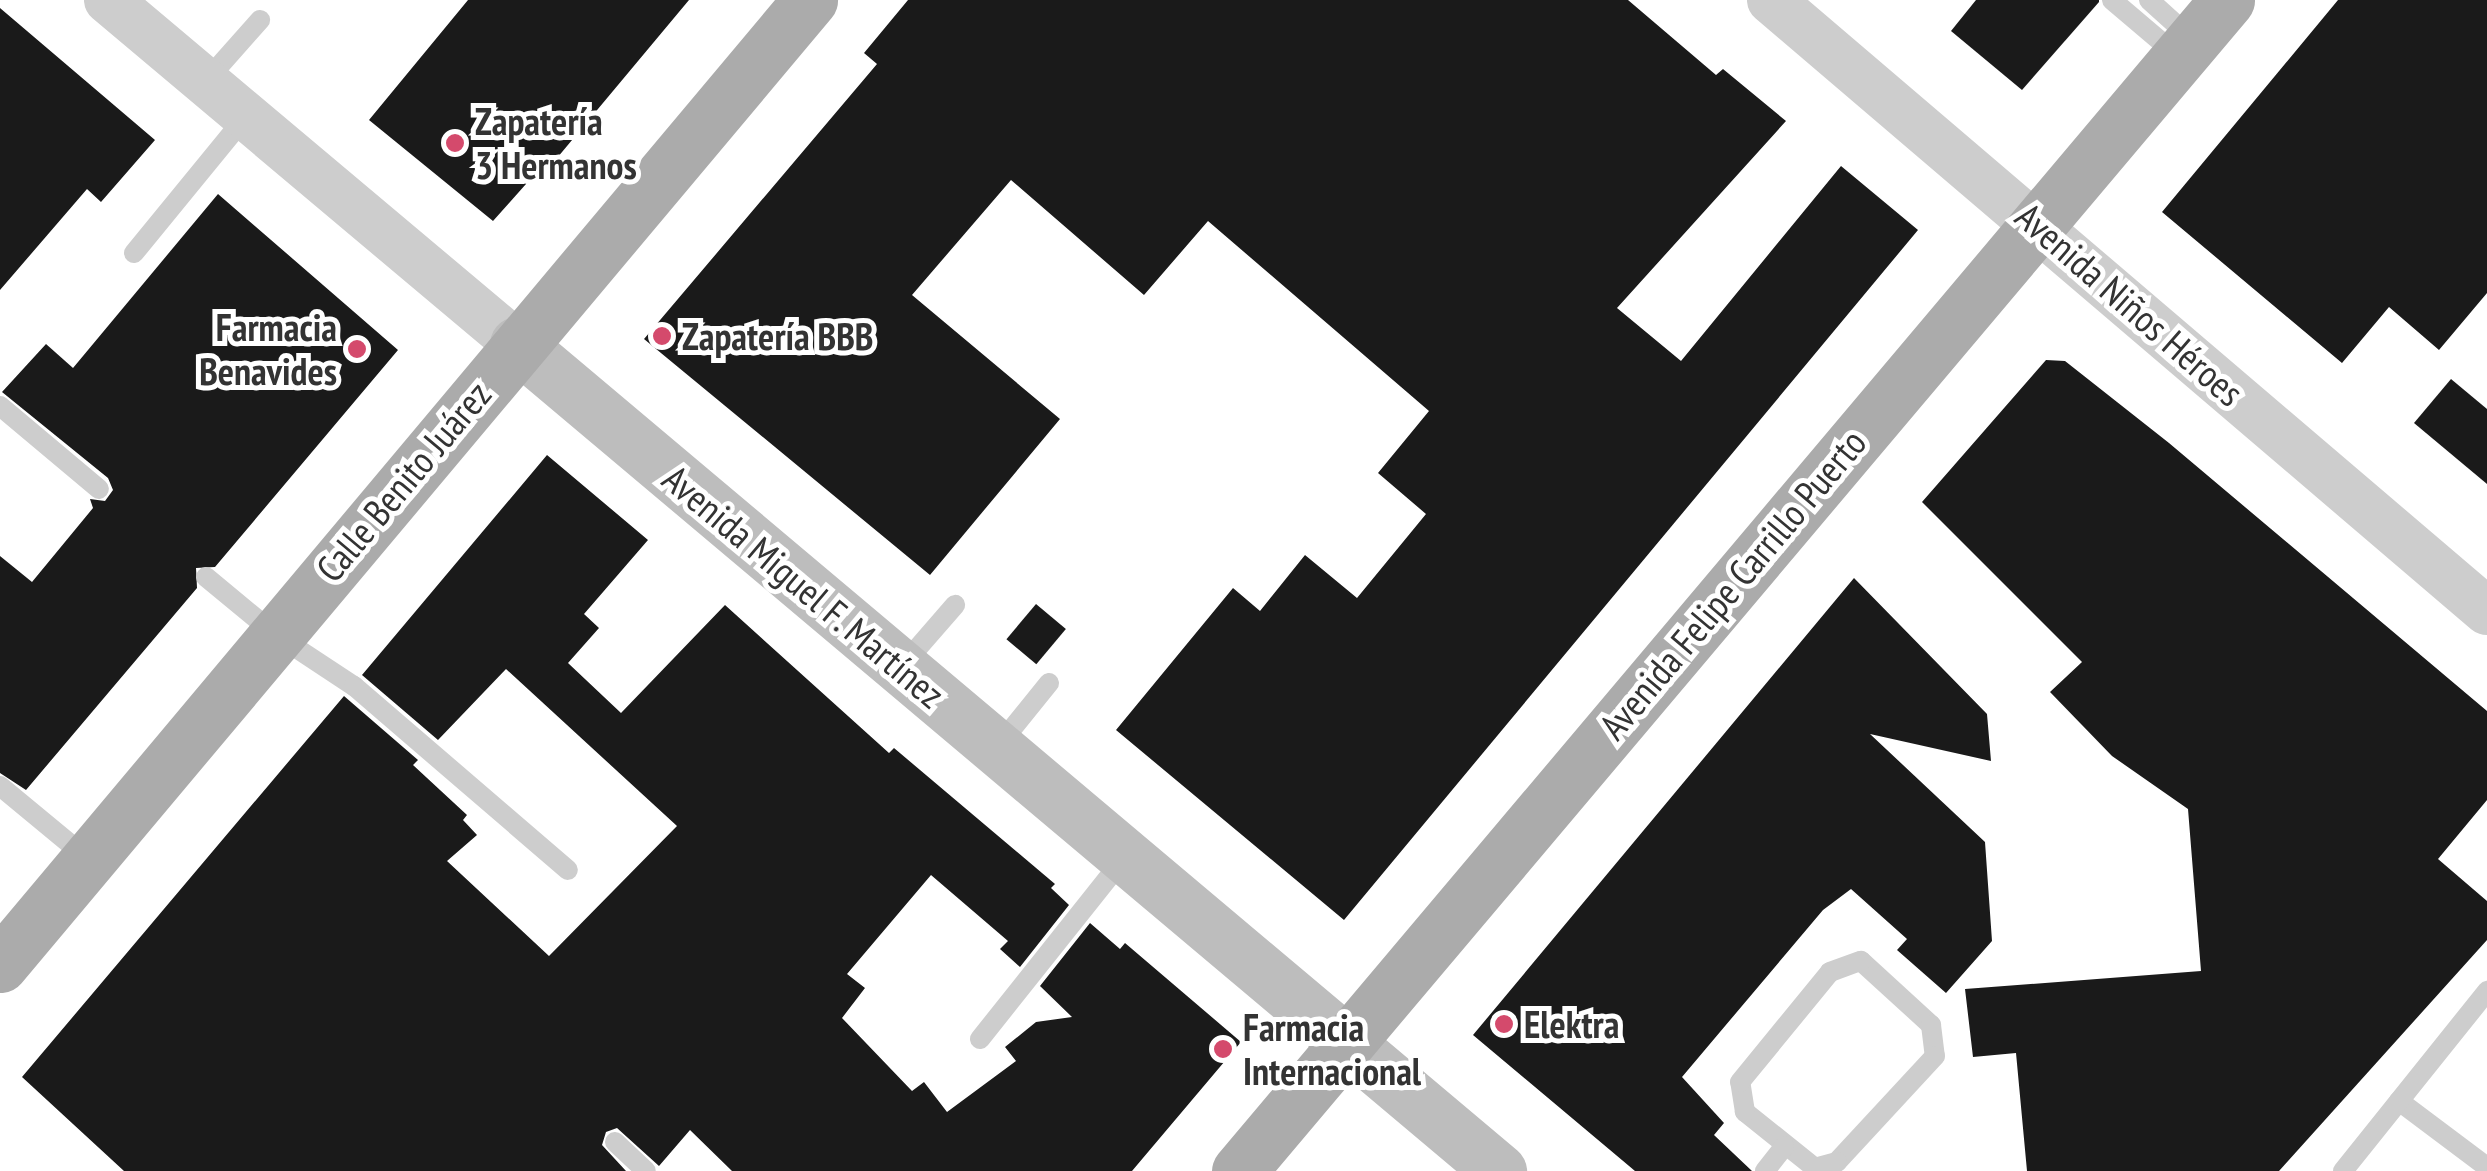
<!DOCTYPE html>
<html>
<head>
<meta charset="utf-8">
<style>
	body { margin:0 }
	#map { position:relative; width:2487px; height:1171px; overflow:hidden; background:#fff; font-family:"PT Sans Narrow",sans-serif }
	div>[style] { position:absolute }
	.building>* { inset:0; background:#1a1a1a; transform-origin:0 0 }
	.service>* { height:20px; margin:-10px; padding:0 10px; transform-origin:10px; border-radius:10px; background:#cdcdcd }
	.tertiary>* { height:48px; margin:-24px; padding:0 24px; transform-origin:24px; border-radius:24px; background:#cdcdcd }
	.secondary>* { height:55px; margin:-27.5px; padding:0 27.5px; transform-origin:27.5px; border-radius:27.5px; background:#bdbdbd }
	.primary>* { height:55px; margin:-27.5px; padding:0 27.5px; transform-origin:27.5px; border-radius:27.5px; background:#ababab }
	.dots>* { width:28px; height:28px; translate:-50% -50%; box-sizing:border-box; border:5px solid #fff; border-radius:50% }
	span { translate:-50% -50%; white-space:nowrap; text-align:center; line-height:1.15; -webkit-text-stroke:10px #fff; paint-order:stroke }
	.poi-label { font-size:38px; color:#333; font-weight:700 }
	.left { translate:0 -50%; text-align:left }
	.right { translate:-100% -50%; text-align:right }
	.street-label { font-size:38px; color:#333 }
</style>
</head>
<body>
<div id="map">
	<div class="building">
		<i style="clip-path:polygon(468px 0,689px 0,547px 170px,542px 166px,493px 221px,369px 120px)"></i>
		<i style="clip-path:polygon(908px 0,1628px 0,1716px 75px,1723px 69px,1786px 121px,1617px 308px,1681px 361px,1841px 166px,1918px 230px,1344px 920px,1116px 730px,1233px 588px,1260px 611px,1305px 555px,1357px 598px,1426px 514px,1378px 473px,1429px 411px,1208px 221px,1144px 295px,1011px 180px,912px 295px,1060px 419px,930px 575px,644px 339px,877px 64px,864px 53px)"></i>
		<i style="clip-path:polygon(1976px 0,2099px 0,2099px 2px,2022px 90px,1951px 31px)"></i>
		<i style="clip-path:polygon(2338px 0,2487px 0,2487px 293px,2439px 350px,2389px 307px,2342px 363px,2162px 212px)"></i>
		<i style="clip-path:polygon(0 8px,155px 140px,101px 202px,87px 189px,0 290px)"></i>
		<i style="clip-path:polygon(218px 194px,398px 350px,215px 567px,196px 568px,197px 588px,26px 790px,0 773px,0 556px,32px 582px,93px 508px,90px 499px,105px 501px,113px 490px,108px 478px,2px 392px,46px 344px,73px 368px)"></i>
		<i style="clip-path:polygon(2046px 360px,2065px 361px,2169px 443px,2487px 711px,2487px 800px,2438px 859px,2487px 901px,2487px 940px,2279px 1171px,2027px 1171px,2016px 1053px,1973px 1057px,1965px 989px,2201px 971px,2188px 809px,2112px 756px,2050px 692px,2082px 662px,1922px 502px)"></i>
		<i style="clip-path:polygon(2451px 379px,2487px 409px,2487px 484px,2414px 423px)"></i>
		<i style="clip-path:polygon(547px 455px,648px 540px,584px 614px,599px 628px,568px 663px,621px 713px,725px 605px,889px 753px,894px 748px,1055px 884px,1051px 888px,1069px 905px,1020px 967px,1000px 949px,1008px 941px,931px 875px,847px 974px,865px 988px,842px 1018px,912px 1091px,924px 1082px,947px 1112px,1016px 1061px,1005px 1047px,1036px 1022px,1072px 1017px,1040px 986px,1090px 923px,1120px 949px,1125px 943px,1241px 1042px,1132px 1171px,732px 1171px,690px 1130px,659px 1166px,617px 1128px,606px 1132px,602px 1145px,626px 1171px,124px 1171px,22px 1077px,344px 696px,418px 760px,413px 765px,467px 815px,463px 820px,477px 835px,447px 861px,549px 956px,677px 826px,506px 669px,438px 740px,362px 675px)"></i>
		<i style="clip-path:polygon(1854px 578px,1987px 714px,1991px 761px,1870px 734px,1985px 842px,1992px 941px,1946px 993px,1897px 950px,1907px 939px,1851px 889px,1823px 910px,1682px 1077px,1724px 1123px,1714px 1135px,1752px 1171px,1635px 1171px,1473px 1035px)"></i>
		<i style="left:1036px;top:604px;width:39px;height:46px;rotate:40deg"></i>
	</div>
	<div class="service">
		<i style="left:2112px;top:0;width:87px;rotate:40.3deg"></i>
		<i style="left:2149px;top:0;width:58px;rotate:42.2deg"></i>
		<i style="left:205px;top:82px;width:83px;rotate:-48.4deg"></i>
		<i style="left:134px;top:253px;width:177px;rotate:-50.7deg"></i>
		<i style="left:0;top:406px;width:129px;rotate:40deg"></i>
		<i style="left:206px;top:577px;width:89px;rotate:39.6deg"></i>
		<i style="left:275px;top:634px;width:95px;rotate:33.4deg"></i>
		<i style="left:354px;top:686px;width:282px;rotate:40.7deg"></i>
		<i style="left:902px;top:666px;width:81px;rotate:-49deg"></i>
		<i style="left:998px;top:746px;width:81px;rotate:-51deg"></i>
		<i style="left:0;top:786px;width:113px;rotate:39.6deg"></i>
		<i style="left:1861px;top:961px;width:95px;rotate:42.4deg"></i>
		<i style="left:1931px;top:1025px;width:31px;rotate:83deg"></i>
		<i style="left:1935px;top:1056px;width:144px;rotate:132.8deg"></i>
		<i style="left:1837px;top:1162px;width:23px;rotate:165deg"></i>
		<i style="left:1815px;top:1168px;width:90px;rotate:-141.3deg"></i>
		<i style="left:1745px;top:1112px;width:30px;rotate:-99deg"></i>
		<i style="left:1740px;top:1082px;width:142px;rotate:-50.7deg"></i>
		<i style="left:1830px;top:972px;width:33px;rotate:-20deg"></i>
		<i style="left:980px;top:1039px;width:233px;rotate:-51.5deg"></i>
		<i style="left:2399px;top:1101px;width:110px;rotate:36.9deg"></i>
		<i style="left:615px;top:1142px;width:42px;rotate:43.1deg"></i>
		<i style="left:1765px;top:1171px;width:31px;rotate:-52deg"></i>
		<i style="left:2343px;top:1171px;width:231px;rotate:-51.3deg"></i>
	</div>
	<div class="tertiary">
		<i style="left:108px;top:0;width:534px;rotate:40.07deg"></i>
		<i style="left:1771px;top:0;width:941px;rotate:40.48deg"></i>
	</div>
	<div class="secondary">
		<i style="left:517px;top:344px;width:1284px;rotate:40.1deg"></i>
	</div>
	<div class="primary">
		<i style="left:0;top:965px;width:1260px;rotate:-49.99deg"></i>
		<i style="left:1239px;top:1171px;width:1532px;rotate:-49.84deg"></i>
	</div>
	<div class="dots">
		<i style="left:455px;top:143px;background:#d44a6c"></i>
		<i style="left:662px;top:336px;background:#d44a6c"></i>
		<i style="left:357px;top:349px;background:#d44a6c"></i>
		<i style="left:1504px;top:1024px;background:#d44a6c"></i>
		<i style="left:1223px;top:1049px;background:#d44a6c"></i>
	</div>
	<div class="poi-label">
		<span class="left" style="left:475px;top:143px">Zapatería<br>3 Hermanos</span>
		<span class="right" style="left:337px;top:349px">Farmacia<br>Benavides</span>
		<span class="left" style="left:682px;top:336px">Zapatería BBB</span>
		<span class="left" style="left:1524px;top:1024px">Elektra</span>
		<span class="left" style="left:1243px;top:1049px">Farmacia<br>Internacional</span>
	</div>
	<div class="street-label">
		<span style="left:2130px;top:304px;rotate:41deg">Avenida Niños Héroes</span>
		<span style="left:403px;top:481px;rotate:-50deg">Calle Benito Juárez</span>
		<span style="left:1732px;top:584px;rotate:-50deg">Avenida Felipe Carrillo Puerto</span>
		<span style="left:804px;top:586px;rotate:40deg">Avenida Miguel F. Martínez</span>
	</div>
</div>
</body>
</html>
